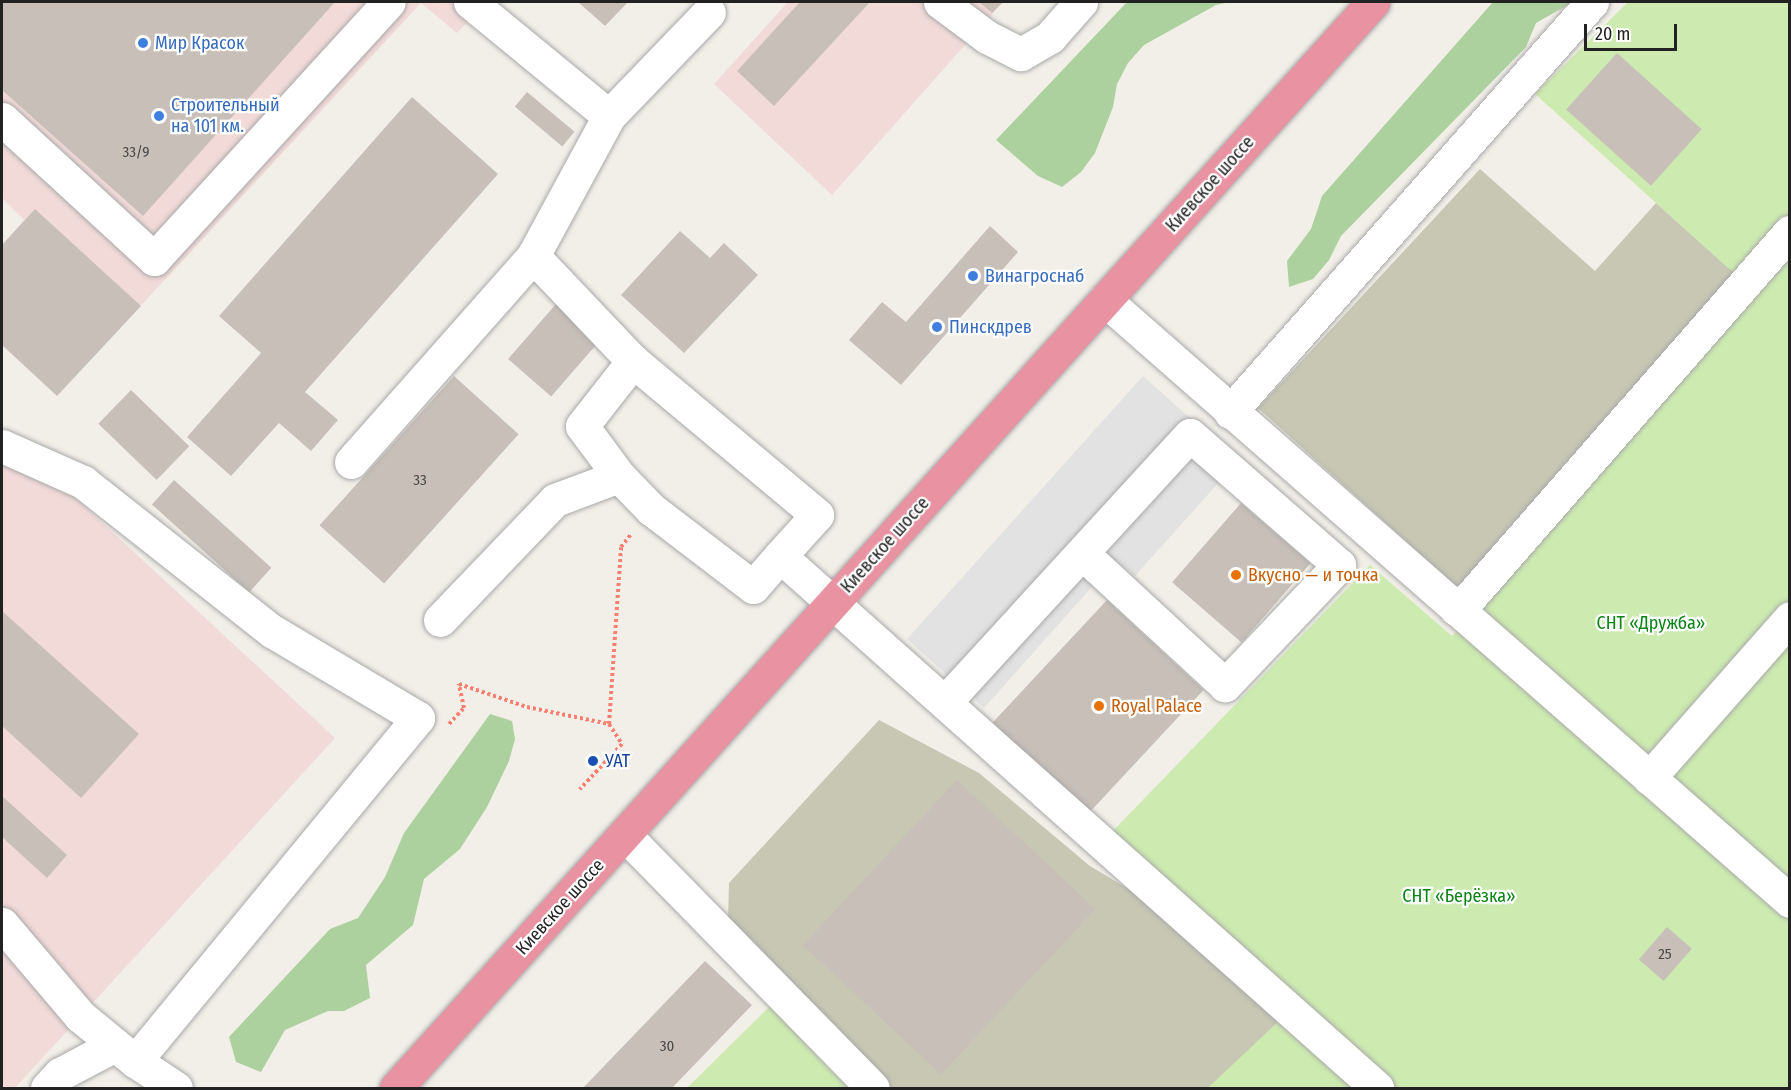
<!DOCTYPE html>
<html>
<head>
<meta charset="utf-8">
<style>
	body { margin:0 }
	#map { position:relative; width:1791px; height:1090px; overflow:hidden; background:#f2efe9; font-family:"Fira Sans Condensed",sans-serif }
	div>[style] { position:absolute }
	.commercial>* { inset:0; background:#f2dad9 }
	.construction>* { inset:0; background:#c7c7b4 }
	.grass>* { inset:0; background:#cdebb0 }
	.forest>* { inset:0; background:#add19e }
	.parking>* { inset:0; background:#e2e2e2 }
	.building>* { inset:0; background:#c7bfb8; transform-origin:0 0 }
	.path>* { height:4px; margin-top:-2px; transform-origin:0; background:repeating-linear-gradient(90deg,#fa8072 0 3px,transparent 0 6px) }
	.roads { filter:drop-shadow(0 0 2px #a9a9a9) drop-shadow(0 0 2px #a9a9a9) }
	.minor>* { height:33px; margin:-16.5px; padding:0 16.5px; transform-origin:16.5px; border-radius:16.5px; background:#fff }
	.highway>* { height:33px; margin:-16.5px; padding:0 16.5px; transform-origin:16.5px; border-radius:16.5px; background:#e892a2 }
	.dots>* { width:16px; height:16px; translate:-50% -50%; box-sizing:border-box; border:3px solid #fff; border-radius:50% }
	span { translate:-50% -50%; white-space:nowrap; text-align:center; line-height:1.15; -webkit-text-stroke:4.5px #fff; paint-order:stroke }
	.number-label { font-size:15px; color:#4b4948 }
	.number-label span { -webkit-text-stroke-width:0 }
	.shop-label { font-size:18px; color:#366cbe }
	.left { translate:0 -50%; text-align:left }
	.street-label { font-size:18px; color:#222 }
	.food-label { font-size:18px; color:#c56008 }
	.park-label { font-size:18px; color:#0c8416 }
	.transit-label { font-size:18px; color:#164399 }
	.frame { position:absolute; inset:0; border:3px solid #222; pointer-events:none }
	.scale { position:absolute; left:1584px; top:24px; width:93px; height:27px; box-sizing:border-box; border:3px solid #222; border-top:0; padding-left:8px; font-size:18px; line-height:21px; white-space:nowrap; color:#222; -webkit-text-stroke:4px #fff; paint-order:stroke }
</style>
</head>
<body>
<div id="map">
	<div class="commercial">
		<i style="clip-path:polygon(2px 2px,487px 2px,457px 33px,421px 3px,97px 353px,2px 264px,2px 245px,24px 220px,2px 198px)"></i>
		<i style="clip-path:polygon(788px 2px,1003px 2px,832px 195px,714px 84px)"></i>
		<i style="clip-path:polygon(2px 430px,335px 738px,15px 1088px,2px 1088px)"></i>
	</div>
	<div class="construction">
		<i style="clip-path:polygon(1480px 169px,1595px 271px,1656px 203px,1740px 278px,1459px 589px,1258px 408px)"></i>
		<i style="clip-path:polygon(879px 720px,979px 773px,1090px 866px,1160px 908px,1280px 1021px,1208px 1088px,892px 1088px,728px 919px,729px 883px)"></i>
	</div>
	<div class="grass">
		<i style="clip-path:polygon(1628px 2px,1789px 2px,1789px 1088px,1208px 1088px,1299px 1002px,1109px 835px,1370px 565px,1452px 636px,1756px 293px,1535px 94px)"></i>
		<i style="clip-path:polygon(770px 1006px,848px 1088px,687px 1088px)"></i>
	</div>
	<div class="forest">
		<i style="clip-path:polygon(1127px 2px,1230px 2px,1216px 5px,1144px 45px,1128px 63px,1117px 84px,1113px 107px,1095px 153px,1081px 172px,1062px 187px,1038px 176px,996px 140px)"></i>
		<i style="clip-path:polygon(1493px 2px,1573px 2px,1536px 23px,1526px 47px,1341px 236px,1329px 260px,1313px 279px,1289px 287px,1287px 261px,1311px 229px,1322px 196px)"></i>
		<i style="clip-path:polygon(490px 714px,512px 721px,515px 739px,509px 761px,487px 807px,460px 849px,424px 879px,413px 925px,366px 965px,370px 998px,344px 1011px,328px 1011px,285px 1030px,261px 1072px,236px 1062px,229px 1037px,330px 929px,358px 918px,385px 877px,404px 833px)"></i>
	</div>
	<div class="parking">
		<i style="clip-path:polygon(1143px 376px,1238px 461px,1135px 576px,1116px 560px,984px 708px,907px 639px)"></i>
	</div>
	<div class="building">
		<i style="clip-path:polygon(2px 2px,335px 2px,143px 216px,2px 90px)"></i>
		<i style="clip-path:polygon(578px 2px,628px 2px,605px 26px)"></i>
		<i style="clip-path:polygon(800px 2px,870px 2px,774px 106px,737px 71px)"></i>
		<i style="clip-path:polygon(979px 2px,1003px 2px,992px 13px)"></i>
		<i style="left:1617px;top:53px;width:114px;height:76px;rotate:42deg"></i>
		<i style="left:527px;top:92px;width:62px;height:19px;rotate:40deg"></i>
		<i style="clip-path:polygon(412px 97px,498px 174px,305px 392px,338px 420px,311px 451px,279px 423px,231px 476px,187px 437px,261px 353px,219px 316px)"></i>
		<i style="clip-path:polygon(35px 209px,141px 306px,57px 396px,2px 345px,2px 245px)"></i>
		<i style="clip-path:polygon(990px 226px,1018px 252px,901px 385px,849px 340px,882px 302px,906px 322px)"></i>
		<i style="clip-path:polygon(680px 231px,710px 258px,724px 243px,758px 275px,684px 353px,621px 295px)"></i>
		<i style="left:556px;top:304px;width:57px;height:73px;rotate:41deg"></i>
		<i style="left:454px;top:376px;width:87px;height:201px;rotate:42deg"></i>
		<i style="left:131px;top:390px;width:81px;height:47px;rotate:44deg"></i>
		<i style="left:174px;top:480px;width:131px;height:33px;rotate:42deg"></i>
		<i style="left:1241px;top:503px;width:92px;height:105px;rotate:41deg"></i>
		<i style="left:1107px;top:600px;width:132px;height:168px;rotate:43deg"></i>
		<i style="clip-path:polygon(2px 611px,139px 734px,81px 798px,2px 726px)"></i>
		<i style="left:957px;top:780px;width:189px;height:226px;rotate:43deg"></i>
		<i style="clip-path:polygon(2px 796px,67px 855px,47px 878px,2px 837px)"></i>
		<i style="left:1667px;top:927px;width:33px;height:43px;rotate:41deg"></i>
		<i style="clip-path:polygon(705px 961px,752px 1005px,672px 1088px,583px 1088px)"></i>
	</div>
	<div class="path">
		<i style="left:449px;top:724px;width:22px;rotate:-47deg"></i>
		<i style="left:464px;top:708px;width:25px;rotate:-102deg"></i>
		<i style="left:459px;top:684px;width:72px;rotate:18.7deg"></i>
		<i style="left:527px;top:707px;width:84px;rotate:11.7deg"></i>
		<i style="left:609px;top:724px;width:24px;rotate:57deg"></i>
		<i style="left:622px;top:744px;width:62px;rotate:133deg"></i>
		<i style="left:609px;top:724px;width:177px;rotate:-86.1deg"></i>
		<i style="left:621px;top:547px;width:16px;rotate:-52deg"></i>
	</div>
	<div class="roads">
		<div class="minor">
			<i style="left:470px;top:2px;width:180px;rotate:39.4deg"></i>
			<i style="left:609px;top:116px;width:144px;rotate:-46.1deg"></i>
			<i style="left:940px;top:2px;width:59px;rotate:36.7deg"></i>
			<i style="left:987px;top:37px;width:38px;rotate:27deg"></i>
			<i style="left:1021px;top:54px;width:34px;rotate:-30deg"></i>
			<i style="left:1050px;top:37px;width:47px;rotate:-48.5deg"></i>
			<i style="left:2px;top:119px;width:207px;rotate:42.6deg"></i>
			<i style="left:154px;top:259px;width:348px;rotate:-47.6deg"></i>
			<i style="left:533px;top:256px;width:145px;rotate:46.4deg"></i>
			<i style="left:1105px;top:300px;width:911px;rotate:41.26deg"></i>
			<i style="left:1230px;top:412px;width:547px;rotate:-48.56deg"></i>
			<i style="left:2px;top:446px;width:89px;rotate:24deg"></i>
			<i style="left:83px;top:482px;width:241px;rotate:38.3deg"></i>
			<i style="left:272px;top:631px;width:170px;rotate:30.8deg"></i>
			<i style="left:418px;top:718px;width:445px;rotate:129.5deg"></i>
			<i style="left:351px;top:462px;width:275px;rotate:-48.5deg"></i>
			<i style="left:533px;top:256px;width:159px;rotate:-61.5deg"></i>
			<i style="left:780px;top:556px;width:41px;rotate:131.1deg"></i>
			<i style="left:753px;top:587px;width:128px;rotate:-142.6deg"></i>
			<i style="left:651px;top:509px;width:46px;rotate:-134.1deg"></i>
			<i style="left:619px;top:476px;width:62px;rotate:-126.5deg"></i>
			<i style="left:582px;top:426px;width:83px;rotate:-51.9deg"></i>
			<i style="left:633px;top:361px;width:240px;rotate:39.9deg"></i>
			<i style="left:817px;top:515px;width:55px;rotate:132.1deg"></i>
			<i style="left:780px;top:556px;width:800px;rotate:41.7deg"></i>
			<i style="left:1456px;top:609px;width:20px;rotate:-41deg"></i>
			<i style="left:1471px;top:596px;width:484px;rotate:-48.8deg"></i>
			<i style="left:440px;top:620px;width:166px;rotate:-46.2deg"></i>
			<i style="left:555px;top:500px;width:68px;rotate:-20.6deg"></i>
			<i style="left:945px;top:702px;width:362px;rotate:-47.5deg"></i>
			<i style="left:1190px;top:435px;width:198px;rotate:41.1deg"></i>
			<i style="left:1339px;top:565px;width:166px;rotate:133.5deg"></i>
			<i style="left:1225px;top:685px;width:193px;rotate:-137.3deg"></i>
			<i style="left:1649px;top:778px;width:213px;rotate:-48.6deg"></i>
			<i style="left:625px;top:835px;width:354px;rotate:45.6deg"></i>
			<i style="left:2px;top:924px;width:121px;rotate:49.7deg"></i>
			<i style="left:80px;top:1016px;width:71px;rotate:39.3deg"></i>
			<i style="left:135px;top:1061px;width:49px;rotate:33.4deg"></i>
			<i style="left:47px;top:1088px;width:19px;rotate:-47deg"></i>
			<i style="left:60px;top:1074px;width:62px;rotate:-27.8deg"></i>
		</div>
		<div class="highway">
			<i style="left:396px;top:1088px;width:1461px;rotate:-48.02deg"></i>
		</div>
	</div>
	<div class="dots">
		<i style="left:143px;top:43px;background:#3f7fe0"></i>
		<i style="left:159px;top:116px;background:#3f7fe0"></i>
		<i style="left:973px;top:276px;background:#3f7fe0"></i>
		<i style="left:937px;top:327px;background:#3f7fe0"></i>
		<i style="left:1236px;top:575px;background:#e8710a"></i>
		<i style="left:1099px;top:706px;background:#e8710a"></i>
		<i style="left:593px;top:761px;background:#1a4fb4"></i>
	</div>
	<div class="number-label">
		<span style="left:136px;top:153px">33/9</span>
		<span style="left:420px;top:481px">33</span>
		<span style="left:1665px;top:955px">25</span>
		<span style="left:667px;top:1047px">30</span>
	</div>
	<div class="shop-label">
		<span class="left" style="left:155px;top:43px">Мир Красок</span>
		<span class="left" style="left:171px;top:116px">Строительный<br>на 101 км.</span>
		<span class="left" style="left:985px;top:276px">Винагроснаб</span>
		<span class="left" style="left:949px;top:327px">Пинскдрев</span>
	</div>
	<div class="street-label">
		<span style="left:1210px;top:184px;rotate:-48deg">Киевское шоссе</span>
		<span style="left:885px;top:545px;rotate:-48deg">Киевское шоссе</span>
		<span style="left:560px;top:907px;rotate:-48deg">Киевское шоссе</span>
	</div>
	<div class="food-label">
		<span class="left" style="left:1248px;top:575px">Вкусно — и точка</span>
		<span class="left" style="left:1111px;top:706px">Royal Palace</span>
	</div>
	<div class="park-label">
		<span style="left:1651px;top:623px">СНТ «Дружба»</span>
		<span style="left:1459px;top:896px">СНТ «Берёзка»</span>
	</div>
	<div class="transit-label">
		<span class="left" style="left:605px;top:761px">УАТ</span>
	</div>
	<div class="frame"></div>
	<div class="scale">20 m</div>
</div>
</body>
</html>
